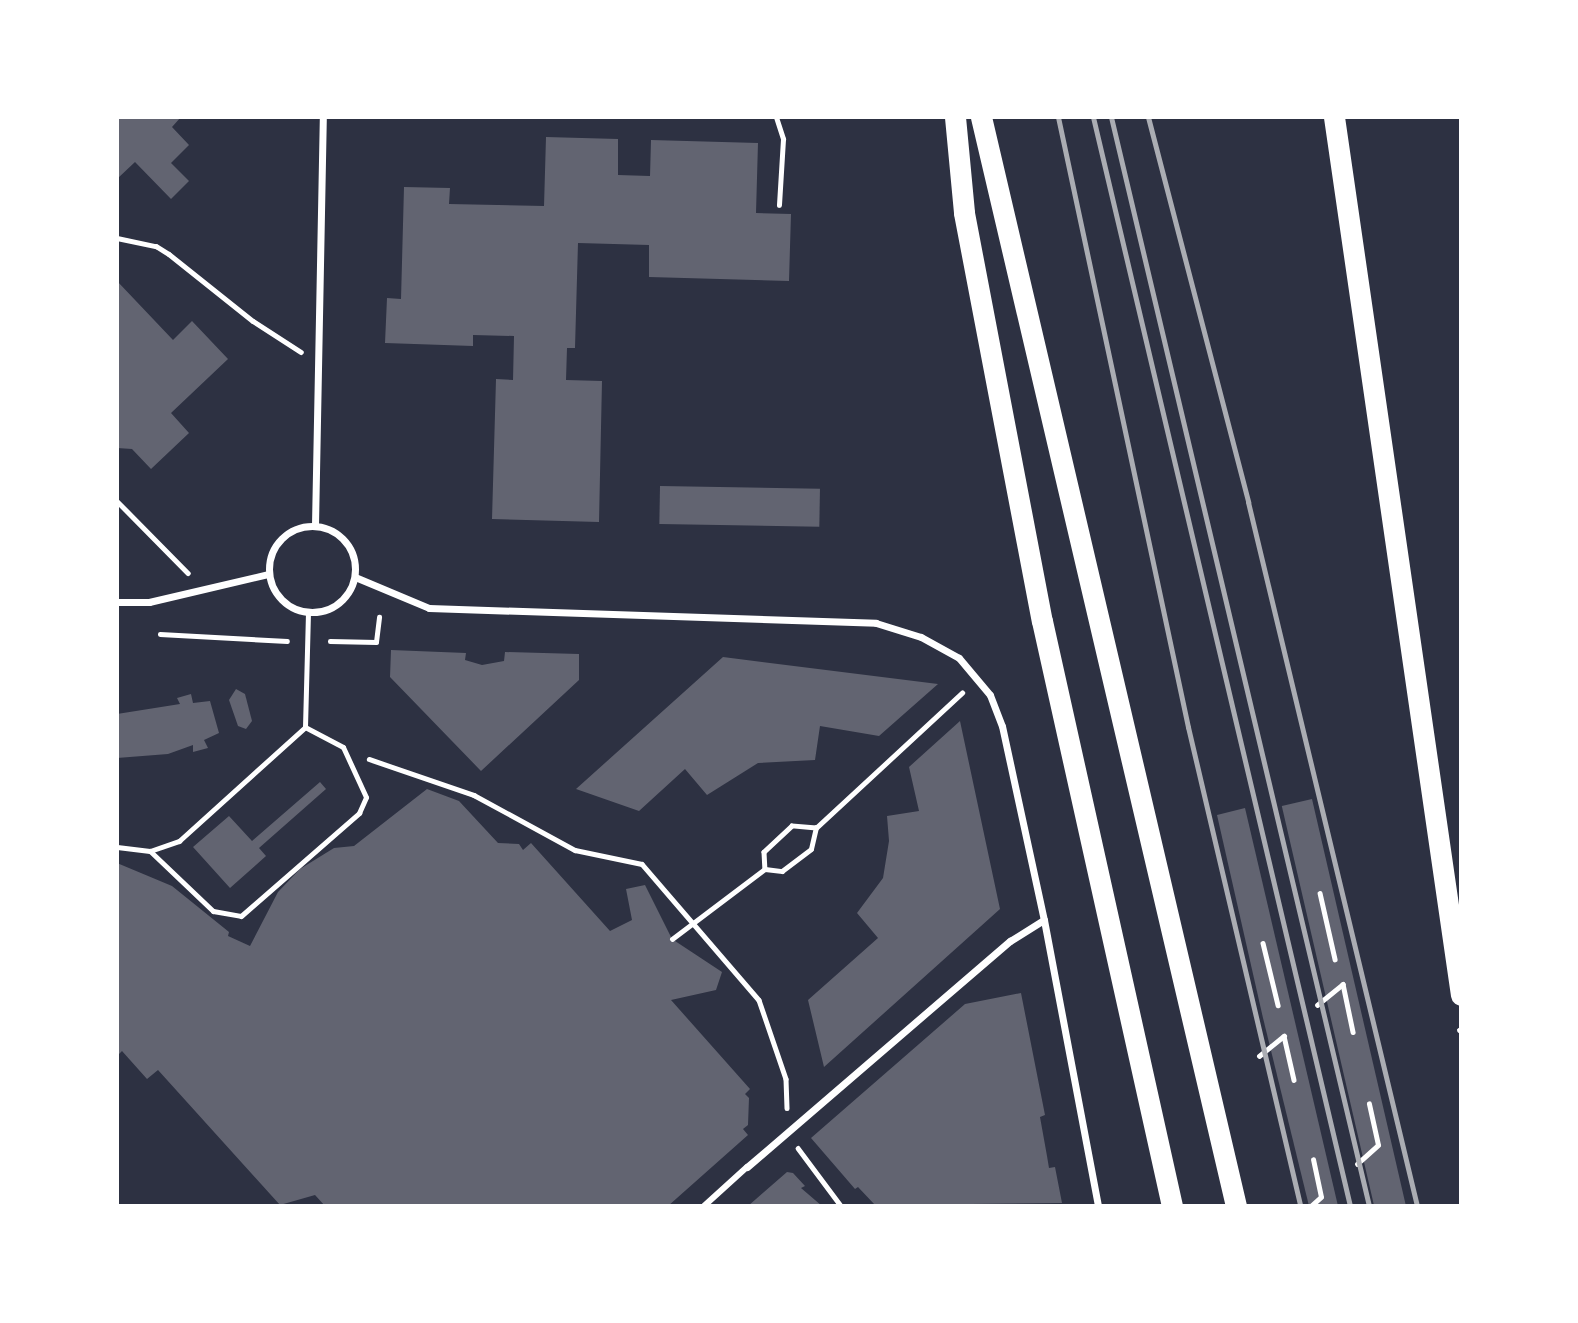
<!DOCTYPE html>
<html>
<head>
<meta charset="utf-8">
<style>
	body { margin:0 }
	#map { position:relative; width:1578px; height:1323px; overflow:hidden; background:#2d3142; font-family:Arial,sans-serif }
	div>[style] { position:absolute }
	.building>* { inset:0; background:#626471; transform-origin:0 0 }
	.path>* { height:4.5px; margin:-2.25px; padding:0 2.25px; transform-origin:2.25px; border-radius:2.25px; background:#fff }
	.service>* { height:5px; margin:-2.5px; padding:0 2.5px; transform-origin:2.5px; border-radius:2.5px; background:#fff }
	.pedestrian>* { height:6px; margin:-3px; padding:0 3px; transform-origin:3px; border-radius:3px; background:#fff }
	.minor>* { height:7px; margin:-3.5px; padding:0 3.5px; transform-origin:3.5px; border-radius:3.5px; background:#fff }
	.minor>.ring { margin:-3.5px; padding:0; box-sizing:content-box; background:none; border:7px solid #fff; border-radius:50% }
	.motorway>* { height:21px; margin:-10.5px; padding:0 10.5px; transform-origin:10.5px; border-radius:10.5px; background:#fff }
	.rail>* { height:5px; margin:-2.5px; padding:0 2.5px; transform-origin:2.5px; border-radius:2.5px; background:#abadb3 }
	span { translate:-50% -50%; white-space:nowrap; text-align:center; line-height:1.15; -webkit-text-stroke:5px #fff; paint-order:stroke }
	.frame { position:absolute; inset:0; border:119px solid #fff; pointer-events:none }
</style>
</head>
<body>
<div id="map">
	<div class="building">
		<i style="clip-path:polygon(117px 117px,181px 117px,172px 127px,189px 145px,171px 163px,189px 181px,171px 199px,135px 162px,117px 179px)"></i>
		<i style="clip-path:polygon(546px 137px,618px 139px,618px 175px,650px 176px,651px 140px,758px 143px,756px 213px,791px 214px,789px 281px,649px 277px,649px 245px,578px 243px,575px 348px,567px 348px,566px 380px,602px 381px,599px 522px,492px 519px,496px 379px,513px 380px,514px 336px,473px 335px,473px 346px,385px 343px,387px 298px,401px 299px,404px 187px,450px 188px,449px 204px,544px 206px)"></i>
		<i style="clip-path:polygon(117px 281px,173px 340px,192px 321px,228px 359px,171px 413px,189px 433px,151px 469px,132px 449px,117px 448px)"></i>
		<i style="left:660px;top:486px;width:160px;height:38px;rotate:1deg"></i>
		<i style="clip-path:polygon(391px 650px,466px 653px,465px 660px,482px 665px,504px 661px,505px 652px,579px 654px,579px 680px,481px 771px,390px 677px)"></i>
		<i style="clip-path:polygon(723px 657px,938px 684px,879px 736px,820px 726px,815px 760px,758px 763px,707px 795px,685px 769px,639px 811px,576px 789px)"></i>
		<i style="clip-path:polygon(236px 689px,245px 694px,252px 721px,246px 729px,238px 726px,229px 700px)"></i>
		<i style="clip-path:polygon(191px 694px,193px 703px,210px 701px,219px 733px,204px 740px,208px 748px,193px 752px,193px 745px,168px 754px,117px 758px,117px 714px,180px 704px,177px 698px)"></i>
		<i style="clip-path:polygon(960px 721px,1000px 909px,824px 1067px,808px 1000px,878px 938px,857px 913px,883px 878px,889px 841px,887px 816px,919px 811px,909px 767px)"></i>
		<i style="clip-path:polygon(320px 782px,326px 789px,259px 848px,266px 856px,230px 888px,193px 847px,229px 816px,252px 841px)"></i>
		<i style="clip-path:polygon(427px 789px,459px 801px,498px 843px,519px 844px,523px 850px,531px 843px,610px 931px,632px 920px,626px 889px,645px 885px,672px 939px,722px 972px,716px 990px,671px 1000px,750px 1089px,745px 1094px,749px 1098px,748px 1125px,743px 1129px,748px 1135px,668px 1206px,325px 1206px,315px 1195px,280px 1205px,158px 1070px,147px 1079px,122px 1051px,117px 1056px,117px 863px,172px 886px,229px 932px,228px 936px,250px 946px,278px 892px,300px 869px,334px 848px,354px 846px)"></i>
		<i style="left:1312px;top:799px;width:418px;height:31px;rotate:77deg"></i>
		<i style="clip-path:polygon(1245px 808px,1338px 1206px,1309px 1206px,1263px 1018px,1217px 815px)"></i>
		<i style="clip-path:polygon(1021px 993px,1045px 1115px,1040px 1117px,1047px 1156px,1049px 1168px,1055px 1167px,1062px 1203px,875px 1205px,858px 1187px,855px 1189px,811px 1138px,965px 1004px)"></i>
		<i style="clip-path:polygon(787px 1172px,793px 1173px,805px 1186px,801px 1188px,822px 1206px,748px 1206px)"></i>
	</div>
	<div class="path">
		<i style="left:117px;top:238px;width:40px;rotate:12deg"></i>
		<i style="left:156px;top:246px;width:15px;rotate:32deg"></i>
		<i style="left:169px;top:254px;width:107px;rotate:38.6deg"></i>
		<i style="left:253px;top:321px;width:57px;rotate:32.9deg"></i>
		<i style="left:117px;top:501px;width:101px;rotate:45.4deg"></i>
		<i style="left:160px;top:634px;width:127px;rotate:3.2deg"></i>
		<i style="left:330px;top:641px;width:46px;rotate:1.2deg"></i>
		<i style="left:376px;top:642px;width:25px;rotate:-83deg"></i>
		<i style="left:369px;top:759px;width:111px;rotate:18.9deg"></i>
		<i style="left:474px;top:795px;width:115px;rotate:28.6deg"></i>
		<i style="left:575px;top:850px;width:68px;rotate:11.8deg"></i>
		<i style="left:642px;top:864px;width:179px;rotate:49.3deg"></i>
		<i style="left:759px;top:1000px;width:83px;rotate:71.1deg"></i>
		<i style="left:786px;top:1079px;width:29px;rotate:88deg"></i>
		<i style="left:816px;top:828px;width:24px;rotate:-175deg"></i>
		<i style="left:792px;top:826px;width:38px;rotate:137deg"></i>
		<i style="left:764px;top:852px;width:17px;rotate:87deg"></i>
		<i style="left:765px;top:869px;width:17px;rotate:7deg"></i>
		<i style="left:782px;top:871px;width:36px;rotate:-37deg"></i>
		<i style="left:811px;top:849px;width:22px;rotate:-77deg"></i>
		<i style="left:816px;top:828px;width:199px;rotate:-42.8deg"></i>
		<i style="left:1320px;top:893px;width:68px;rotate:77.2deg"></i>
		<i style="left:672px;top:939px;width:116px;rotate:-37deg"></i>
		<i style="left:1263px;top:943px;width:64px;rotate:76.4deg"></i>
		<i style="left:1317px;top:1005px;width:33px;rotate:-39deg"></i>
		<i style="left:1343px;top:984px;width:49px;rotate:78.2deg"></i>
		<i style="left:1459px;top:1030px;width:2px;rotate:-27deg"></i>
		<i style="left:1259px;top:1056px;width:32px;rotate:-39deg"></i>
		<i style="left:1284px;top:1036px;width:45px;rotate:77.2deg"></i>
		<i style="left:798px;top:1148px;width:72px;rotate:53.4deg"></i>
		<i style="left:1357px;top:1164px;width:28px;rotate:-42deg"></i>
		<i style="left:1378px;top:1145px;width:42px;rotate:-102.4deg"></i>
		<i style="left:1311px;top:1206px;width:13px;rotate:-42deg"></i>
		<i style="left:1321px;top:1197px;width:38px;rotate:-102deg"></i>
	</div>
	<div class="service">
		<i style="left:776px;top:117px;width:23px;rotate:72deg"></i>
		<i style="left:783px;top:139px;width:66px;rotate:93.5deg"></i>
		<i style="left:117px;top:847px;width:33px;rotate:7deg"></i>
		<i style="left:150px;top:851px;width:31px;rotate:-19deg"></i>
		<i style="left:179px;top:841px;width:170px;rotate:-42.1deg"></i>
		<i style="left:305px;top:727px;width:115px;rotate:-88.5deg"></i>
		<i style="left:150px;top:851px;width:87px;rotate:43.6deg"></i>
		<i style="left:213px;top:911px;width:28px;rotate:10deg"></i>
		<i style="left:241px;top:916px;width:157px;rotate:-41.1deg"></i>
		<i style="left:359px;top:813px;width:17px;rotate:-66deg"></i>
		<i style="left:366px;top:797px;width:55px;rotate:-114.7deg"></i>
		<i style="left:343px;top:747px;width:43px;rotate:-152.2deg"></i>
	</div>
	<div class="pedestrian">
		<i style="left:704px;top:1206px;width:58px;rotate:-42.2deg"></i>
	</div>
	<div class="minor">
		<i style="left:315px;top:525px;width:408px;rotate:-88.9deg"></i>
		<i class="ring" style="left:269px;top:526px;width:79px;height:79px"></i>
		<i style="left:355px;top:577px;width:80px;rotate:22.7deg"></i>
		<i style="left:429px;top:608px;width:447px;rotate:1.9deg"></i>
		<i style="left:876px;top:623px;width:47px;rotate:17.3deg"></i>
		<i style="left:921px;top:637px;width:43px;rotate:28.9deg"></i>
		<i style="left:959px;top:658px;width:48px;rotate:50deg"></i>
		<i style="left:990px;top:695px;width:33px;rotate:69deg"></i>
		<i style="left:1002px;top:726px;width:198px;rotate:77.8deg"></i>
		<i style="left:1044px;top:920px;width:291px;rotate:79.3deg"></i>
		<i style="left:117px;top:602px;width:32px"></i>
		<i style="left:149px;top:602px;width:122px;rotate:-13.2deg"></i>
		<i style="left:747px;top:1167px;width:347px;rotate:-40.7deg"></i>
		<i style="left:1010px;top:941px;width:40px;rotate:-32deg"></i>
	</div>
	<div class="motorway">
		<i style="left:955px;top:117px;width:96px;rotate:84.6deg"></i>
		<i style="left:964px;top:213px;width:415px;rotate:79.2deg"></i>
		<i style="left:1042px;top:621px;width:599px;rotate:77.47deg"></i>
		<i style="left:981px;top:117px;width:1118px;rotate:76.82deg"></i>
		<i style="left:1334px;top:117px;width:887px;rotate:81.77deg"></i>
	</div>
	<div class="rail">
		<i style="left:1058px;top:117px;width:624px;rotate:77.97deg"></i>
		<i style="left:1188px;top:727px;width:492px;rotate:76.8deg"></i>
		<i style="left:1093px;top:117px;width:1119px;rotate:76.72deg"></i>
		<i style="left:1111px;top:117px;width:1119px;rotate:76.67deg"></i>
		<i style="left:1148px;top:117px;width:398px;rotate:75.4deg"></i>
		<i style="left:1248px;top:502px;width:724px;rotate:76.5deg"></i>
	</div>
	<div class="frame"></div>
</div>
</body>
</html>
